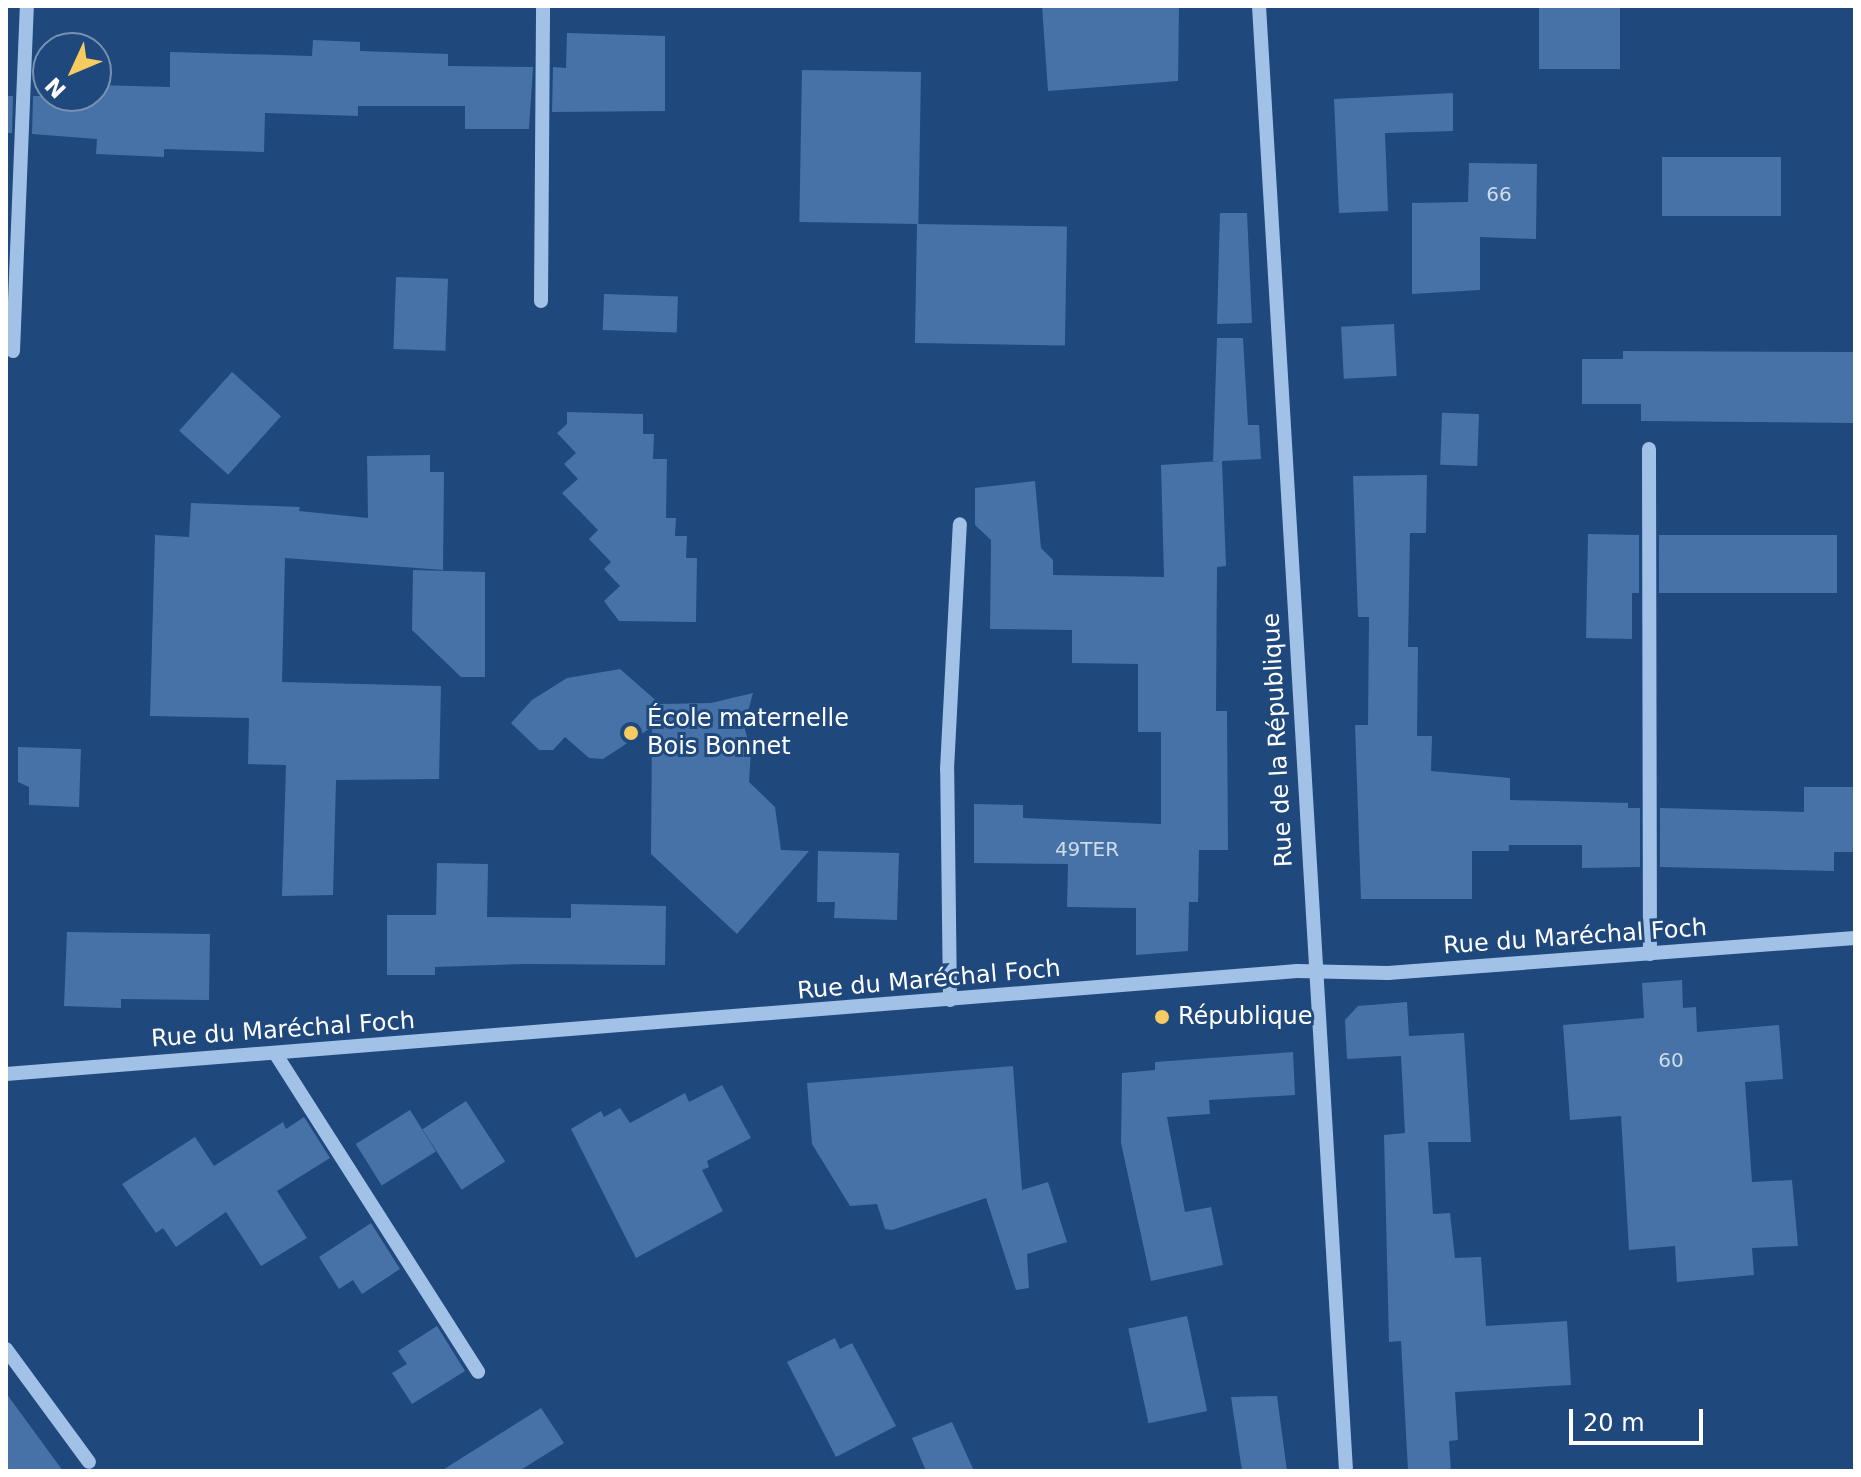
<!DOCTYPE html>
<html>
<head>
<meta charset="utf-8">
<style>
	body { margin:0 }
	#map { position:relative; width:1861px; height:1477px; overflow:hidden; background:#1f487d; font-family:"DejaVu Sans",sans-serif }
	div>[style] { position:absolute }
	.building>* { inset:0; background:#4772a7; transform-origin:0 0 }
	.minor>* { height:14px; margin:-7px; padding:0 7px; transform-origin:7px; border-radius:7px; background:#a2c1e7 }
	.dots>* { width:22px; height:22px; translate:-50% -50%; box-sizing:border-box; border:4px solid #1f487d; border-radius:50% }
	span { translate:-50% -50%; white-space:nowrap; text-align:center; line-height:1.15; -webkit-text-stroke:6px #1f487d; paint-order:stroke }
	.number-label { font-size:20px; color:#d1dce9 }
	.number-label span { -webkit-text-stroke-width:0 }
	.poi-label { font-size:24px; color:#fff }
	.left { translate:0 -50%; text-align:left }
	.street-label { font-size:24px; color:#fff }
	.frame { position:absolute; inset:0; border:8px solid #fff; pointer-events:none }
	.north { position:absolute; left:32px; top:32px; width:80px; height:80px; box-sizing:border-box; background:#1f487d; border:2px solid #7991b1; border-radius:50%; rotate:226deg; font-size:22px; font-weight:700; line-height:32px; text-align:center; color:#fff }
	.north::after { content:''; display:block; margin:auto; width:28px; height:36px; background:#f6cb61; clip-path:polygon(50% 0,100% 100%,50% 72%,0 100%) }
	.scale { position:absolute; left:1569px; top:1409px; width:134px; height:36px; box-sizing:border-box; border:4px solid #fff; border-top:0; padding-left:10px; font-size:24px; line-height:28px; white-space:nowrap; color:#fff; -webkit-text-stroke:6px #1f487d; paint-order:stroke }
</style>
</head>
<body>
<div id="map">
	<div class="building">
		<i style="clip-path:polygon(1042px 6px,1179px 6px,1178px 81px,1048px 91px)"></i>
		<i style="left:1539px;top:6px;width:81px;height:63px"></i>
		<i style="clip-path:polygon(567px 33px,665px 36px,665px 111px,552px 112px,553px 67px,566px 68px)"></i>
		<i style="clip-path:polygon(313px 40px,360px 42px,360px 51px,448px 54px,448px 66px,533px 67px,529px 129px,465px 129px,465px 106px,358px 106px,358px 116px,265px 113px,264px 152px,164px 149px,164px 157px,96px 154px,97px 139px,32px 134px,33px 96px,96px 96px,96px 85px,170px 87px,170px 52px,312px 56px)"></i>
		<i style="left:802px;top:70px;width:119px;height:152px;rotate:1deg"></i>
		<i style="clip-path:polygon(1453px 93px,1453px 131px,1385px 133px,1388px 211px,1339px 213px,1334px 99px)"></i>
		<i style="clip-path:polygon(6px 96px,13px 96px,12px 133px,6px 133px)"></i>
		<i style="left:1662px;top:157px;width:119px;height:59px"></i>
		<i style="clip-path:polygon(1469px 163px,1537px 164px,1536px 239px,1480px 237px,1480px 290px,1412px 294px,1412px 203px,1468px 202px)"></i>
		<i style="clip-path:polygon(1220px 213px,1247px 213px,1252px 323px,1217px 324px)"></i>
		<i style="left:917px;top:224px;width:150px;height:119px;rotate:1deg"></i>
		<i style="left:396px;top:277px;width:52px;height:72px;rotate:2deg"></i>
		<i style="left:604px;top:294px;width:74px;height:36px;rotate:2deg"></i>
		<i style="left:1394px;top:324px;width:52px;height:53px;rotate:87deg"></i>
		<i style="clip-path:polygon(1217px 338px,1243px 338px,1248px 425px,1259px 425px,1261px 459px,1222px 461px,1226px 566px,1217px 567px,1216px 711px,1227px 711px,1228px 850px,1199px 850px,1198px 902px,1189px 902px,1188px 951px,1136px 955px,1136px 908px,1067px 907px,1068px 864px,974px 863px,974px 804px,1023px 805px,1023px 818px,1161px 824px,1161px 732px,1138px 732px,1138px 664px,1072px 663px,1072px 630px,990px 629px,991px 540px,975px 525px,975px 488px,1035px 481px,1041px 548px,1053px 560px,1053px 575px,1164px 577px,1161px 465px,1220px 461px,1213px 461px)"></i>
		<i style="clip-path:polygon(1623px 351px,1855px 352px,1855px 423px,1641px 421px,1641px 404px,1582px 404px,1582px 359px,1623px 359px)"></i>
		<i style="left:232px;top:372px;width:66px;height:79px;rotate:42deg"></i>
		<i style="clip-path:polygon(567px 412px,643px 414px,643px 434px,654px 434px,653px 459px,667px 459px,666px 518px,676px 518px,675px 536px,687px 536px,686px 558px,697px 558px,696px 622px,619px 621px,604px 601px,620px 586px,604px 569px,611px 562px,589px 539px,598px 530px,562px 493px,578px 479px,564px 464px,576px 453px,557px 433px,567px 424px)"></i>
		<i style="left:1479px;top:414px;width:52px;height:37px;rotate:92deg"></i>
		<i style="clip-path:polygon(430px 455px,430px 472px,444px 472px,443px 570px,285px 558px,282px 682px,441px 686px,439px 779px,336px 780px,333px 895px,282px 896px,286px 765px,248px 764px,249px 718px,150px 716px,155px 535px,189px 537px,191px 503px,300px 507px,299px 511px,368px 518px,367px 456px)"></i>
		<i style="clip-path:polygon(1427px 475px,1426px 533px,1410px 533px,1408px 647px,1418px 647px,1417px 736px,1432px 736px,1431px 771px,1510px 778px,1510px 800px,1628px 803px,1628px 808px,1640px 808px,1640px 867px,1582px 868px,1582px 845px,1509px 845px,1509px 851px,1472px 851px,1472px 899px,1361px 899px,1355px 725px,1368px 725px,1369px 617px,1358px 617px,1353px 476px)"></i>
		<i style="clip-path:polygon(1588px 534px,1639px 535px,1639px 593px,1632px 593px,1632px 639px,1586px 638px)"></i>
		<i style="left:1659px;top:535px;width:178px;height:58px"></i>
		<i style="clip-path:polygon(413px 570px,485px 572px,485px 677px,461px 677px,412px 630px)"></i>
		<i style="clip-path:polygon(620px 669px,660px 704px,711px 703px,753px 693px,744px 726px,751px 751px,749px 782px,775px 807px,781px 850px,809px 851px,737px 934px,651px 854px,652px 727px,603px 759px,589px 758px,565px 737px,553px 750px,539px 750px,511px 723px,532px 700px,567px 678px)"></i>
		<i style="clip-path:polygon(18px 747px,81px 749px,79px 807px,29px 805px,29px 787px,18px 782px)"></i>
		<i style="clip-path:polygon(1804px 787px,1855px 787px,1855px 852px,1834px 852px,1834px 871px,1660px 867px,1660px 808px,1804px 812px)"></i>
		<i style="clip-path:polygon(818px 851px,899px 853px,897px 920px,834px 918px,835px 902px,817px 902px)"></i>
		<i style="clip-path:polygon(437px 863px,488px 864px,487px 917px,571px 918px,571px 904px,666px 906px,665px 965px,527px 964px,435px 967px,435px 975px,387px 975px,387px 915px,436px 915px)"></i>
		<i style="clip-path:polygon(67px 932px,210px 934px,209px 1000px,121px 999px,121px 1008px,64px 1006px)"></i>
		<i style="clip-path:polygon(1682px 980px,1683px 1008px,1696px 1007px,1697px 1032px,1779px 1025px,1783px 1079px,1745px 1082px,1752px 1182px,1792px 1180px,1798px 1246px,1752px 1248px,1754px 1275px,1677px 1282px,1675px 1246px,1629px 1250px,1621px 1116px,1570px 1120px,1563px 1025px,1644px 1018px,1642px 983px)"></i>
		<i style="clip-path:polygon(1407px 1002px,1409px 1036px,1464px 1033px,1471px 1142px,1428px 1142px,1433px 1214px,1450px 1213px,1455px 1258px,1481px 1257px,1486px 1326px,1567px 1321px,1571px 1385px,1455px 1392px,1458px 1440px,1449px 1441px,1451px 1471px,1408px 1471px,1401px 1341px,1389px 1342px,1384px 1135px,1405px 1133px,1401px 1056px,1347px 1059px,1345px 1020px,1358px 1006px)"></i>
		<i style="clip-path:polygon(1293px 1052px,1295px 1095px,1209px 1100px,1210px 1114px,1167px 1117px,1185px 1212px,1211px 1207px,1223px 1265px,1151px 1281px,1121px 1143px,1122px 1073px,1155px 1070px,1155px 1062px)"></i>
		<i style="clip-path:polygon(1013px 1066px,1022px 1190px,1048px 1182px,1067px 1242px,1027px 1254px,1029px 1288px,1016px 1290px,986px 1198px,892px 1230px,885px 1229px,877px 1204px,850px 1206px,812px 1144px,807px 1083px)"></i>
		<i style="clip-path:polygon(722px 1085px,751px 1138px,707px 1161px,709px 1167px,702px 1170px,723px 1211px,636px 1258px,571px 1129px,601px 1111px,604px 1117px,620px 1108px,630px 1123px,685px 1093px,689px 1102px)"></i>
		<i style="left:466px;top:1101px;width:72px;height:52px;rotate:57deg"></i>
		<i style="left:410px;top:1110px;width:49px;height:64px;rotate:58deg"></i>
		<i style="clip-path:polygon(304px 1117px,330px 1158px,277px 1191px,307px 1238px,261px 1266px,226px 1212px,176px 1247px,163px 1228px,156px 1233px,122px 1184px,195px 1137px,214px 1166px,283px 1122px,286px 1129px)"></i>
		<i style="clip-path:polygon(371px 1223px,400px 1269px,362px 1294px,353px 1280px,339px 1289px,319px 1257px)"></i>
		<i style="left:1187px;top:1316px;width:97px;height:60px;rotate:78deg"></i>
		<i style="clip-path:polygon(437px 1326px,465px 1371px,412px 1404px,392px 1373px,407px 1364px,398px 1351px)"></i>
		<i style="clip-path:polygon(835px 1338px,840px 1349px,852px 1343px,896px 1426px,836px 1457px,787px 1362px)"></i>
		<i style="clip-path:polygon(6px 1393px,63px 1471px,6px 1471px)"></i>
		<i style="clip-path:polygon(1277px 1396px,1287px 1471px,1242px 1471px,1231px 1397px)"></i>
		<i style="clip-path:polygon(541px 1408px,564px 1443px,519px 1471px,441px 1471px)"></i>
		<i style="clip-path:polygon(952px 1422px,974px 1471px,926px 1471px,912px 1438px)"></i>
	</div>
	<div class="minor">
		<i style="left:1259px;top:6px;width:1468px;rotate:86.6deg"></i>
		<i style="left:541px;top:301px;width:295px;rotate:-89.6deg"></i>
		<i style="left:13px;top:351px;width:345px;rotate:-87.7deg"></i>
		<i style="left:1649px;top:449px;width:505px;rotate:89.89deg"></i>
		<i style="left:950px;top:1000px;width:231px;rotate:-90.7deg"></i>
		<i style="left:947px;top:769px;width:245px;rotate:-87deg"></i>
		<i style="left:275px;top:1053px;width:378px;rotate:57.5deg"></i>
		<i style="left:6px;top:1074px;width:1295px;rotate:-4.56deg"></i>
		<i style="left:1297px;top:971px;width:91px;rotate:1.3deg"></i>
		<i style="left:1388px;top:973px;width:468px;rotate:-4.3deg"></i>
		<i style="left:6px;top:1349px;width:140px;rotate:53.7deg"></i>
	</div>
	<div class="dots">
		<i style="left:631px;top:733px;background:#f6cb61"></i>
		<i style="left:1162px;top:1017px;background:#f6cb61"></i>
	</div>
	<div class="number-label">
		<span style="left:1499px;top:194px">66</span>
		<span style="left:1087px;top:849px">49TER</span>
		<span style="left:1671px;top:1060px">60</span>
	</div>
	<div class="poi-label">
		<span class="left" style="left:647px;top:733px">École maternelle<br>Bois Bonnet</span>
		<span class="left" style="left:1178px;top:1017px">République</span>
	</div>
	<div class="street-label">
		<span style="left:1278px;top:740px;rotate:-93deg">Rue de la République</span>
		<span style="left:1575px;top:937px;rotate:-4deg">Rue du Maréchal Foch</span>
		<span style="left:929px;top:980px;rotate:-5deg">Rue du Maréchal Foch</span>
		<span style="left:283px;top:1030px;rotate:-4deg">Rue du Maréchal Foch</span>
	</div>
	<div class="frame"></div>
	<div class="north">N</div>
	<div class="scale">20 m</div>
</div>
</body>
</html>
